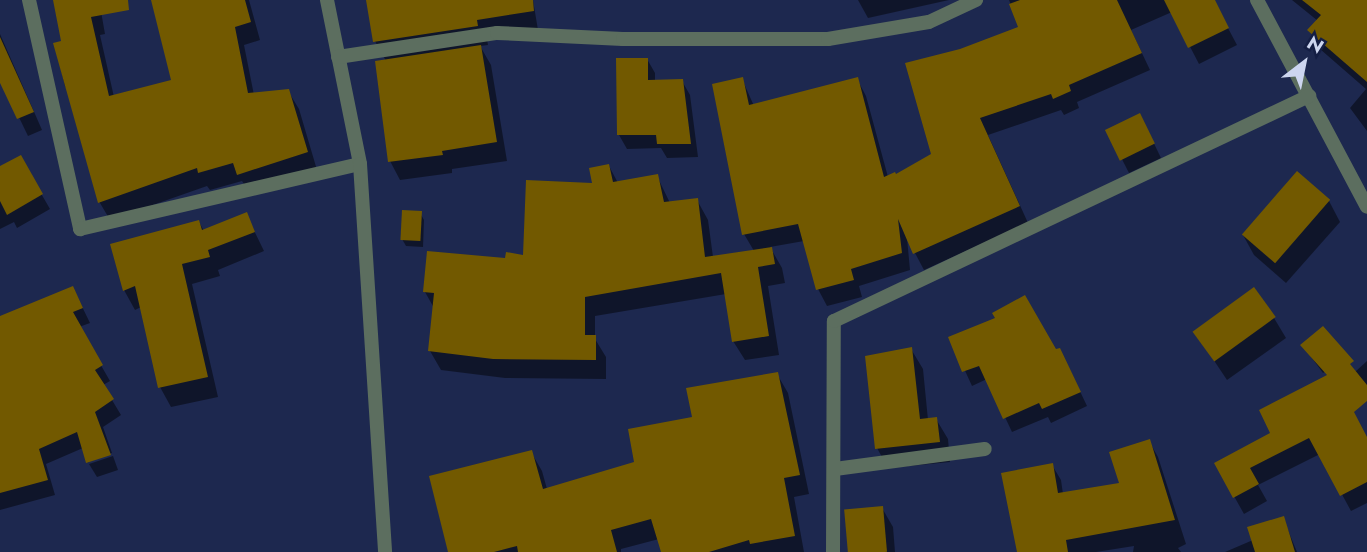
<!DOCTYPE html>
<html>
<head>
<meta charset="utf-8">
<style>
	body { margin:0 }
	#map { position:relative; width:1367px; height:552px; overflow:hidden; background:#1d284f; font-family:Jost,sans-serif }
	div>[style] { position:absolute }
	.shadow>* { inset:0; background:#0007 }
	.building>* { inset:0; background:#725900; transform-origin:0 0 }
	.minor>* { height:14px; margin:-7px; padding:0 7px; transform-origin:7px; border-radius:7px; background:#5c6e5f }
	span { translate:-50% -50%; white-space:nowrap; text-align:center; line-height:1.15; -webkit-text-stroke:6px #141e44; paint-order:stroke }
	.north { position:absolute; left:1269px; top:28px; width:70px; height:70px; -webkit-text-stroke:5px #141e44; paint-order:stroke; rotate:32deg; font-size:19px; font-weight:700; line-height:28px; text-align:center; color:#cdd6f0 }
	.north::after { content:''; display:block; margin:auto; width:24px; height:32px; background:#cdd6f0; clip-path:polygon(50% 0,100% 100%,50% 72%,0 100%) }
</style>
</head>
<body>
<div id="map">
	<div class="shadow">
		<i style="clip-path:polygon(55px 0,99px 0,105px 34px,100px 35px,114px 97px,173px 81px,153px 0,249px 0,260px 40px,244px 45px,254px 95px,288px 91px,299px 109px,317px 170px,249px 192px,242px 181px,210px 190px,207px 186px,110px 220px,100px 203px,72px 98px,65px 86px,55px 44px,63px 43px)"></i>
		<i style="clip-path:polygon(368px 0,533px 0,538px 30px,487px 39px,488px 45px,480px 46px,491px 65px,507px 161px,452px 169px,452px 173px,400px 180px,390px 161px,386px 61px,375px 41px)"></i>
		<i style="clip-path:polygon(858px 0,949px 0,868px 18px)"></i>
		<i style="clip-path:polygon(1009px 0,1213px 0,1237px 45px,1199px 64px,1172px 12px,1131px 30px,1150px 70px,1077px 102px,1079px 108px,1064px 115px,1061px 110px,988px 135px,1028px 223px,924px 270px,907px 238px,910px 270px,859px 286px,862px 297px,827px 306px,818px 289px,804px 241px,770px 247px,782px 268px,785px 283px,768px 286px,779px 355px,745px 360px,733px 341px,726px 294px,595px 316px,595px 339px,606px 357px,606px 379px,505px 378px,441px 370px,430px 351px,434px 308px,425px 292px,506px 260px,525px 257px,609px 166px,618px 183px,657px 176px,670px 203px,697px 200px,708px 220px,713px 257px,754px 251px,744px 234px,742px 79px,754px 106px,857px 79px,866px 96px,888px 177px,896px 177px,933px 155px,961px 50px,1020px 28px)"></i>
		<i style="clip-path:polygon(1292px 0,1367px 0,1367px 131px,1350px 108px,1366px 89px,1320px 49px,1310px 31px,1318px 21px)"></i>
		<i style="clip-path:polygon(0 34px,42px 130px,28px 136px,0 78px)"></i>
		<i style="clip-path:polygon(647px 59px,655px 73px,655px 81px,682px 81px,690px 95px,698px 157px,667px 158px,661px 148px,627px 149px,619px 135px)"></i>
		<i style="clip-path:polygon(1147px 129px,1161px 158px,1129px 173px,1107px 130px)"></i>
		<i style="clip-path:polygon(20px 157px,50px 209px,17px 228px,14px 222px,0 229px,0 168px)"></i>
		<i style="clip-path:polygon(1329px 201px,1340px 222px,1286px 283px,1254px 255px,1243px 235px)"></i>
		<i style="clip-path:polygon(420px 213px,424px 220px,423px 247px,406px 246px,402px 239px)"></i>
		<i style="clip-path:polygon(246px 214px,264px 251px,218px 270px,220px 276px,192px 284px,218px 397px,171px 407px,160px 387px,141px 307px,135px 310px,124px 290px,199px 222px,204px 231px)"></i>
		<i style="clip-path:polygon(73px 288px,90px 323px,79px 327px,110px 381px,103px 385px,121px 415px,103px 427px,112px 453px,89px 460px,89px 463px,83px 448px,46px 464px,55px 495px,0 510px,0 318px)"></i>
		<i style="clip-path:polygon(1274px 318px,1286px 338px,1227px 380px,1195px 332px)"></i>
		<i style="clip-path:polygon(950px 338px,1067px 364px,1087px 406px,1051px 423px,1048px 417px,1012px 432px,987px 379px,972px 386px)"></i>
		<i style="clip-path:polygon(1303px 346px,1345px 359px,1323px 373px)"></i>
		<i style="clip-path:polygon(911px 349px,923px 369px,928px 420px,936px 419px,948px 439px,950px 462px,888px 468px,877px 448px)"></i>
		<i style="clip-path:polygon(1367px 361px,1367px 390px,1355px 372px)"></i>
		<i style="clip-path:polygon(777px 374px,788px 393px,809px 494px,794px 497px,804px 552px,663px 552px,659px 539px,621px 549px,621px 552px,451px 552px,531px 452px,542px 471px,547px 489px,636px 463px,694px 418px)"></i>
		<i style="clip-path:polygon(1273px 433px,1367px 439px,1367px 503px,1351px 511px,1320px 454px,1258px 485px,1267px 501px,1244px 514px,1216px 464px)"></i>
		<i style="clip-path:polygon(1149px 441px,1158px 457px,1186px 544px,1178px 548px,1181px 552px,1133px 552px,1134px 546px,1096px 552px,1022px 552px,1052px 465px,1061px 480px,1063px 494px,1121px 485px)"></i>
		<i style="clip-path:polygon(113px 456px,118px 470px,97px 477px,89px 464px)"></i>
		<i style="clip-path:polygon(882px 508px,893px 527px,895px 552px,849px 552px)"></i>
		<i style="clip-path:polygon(1283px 518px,1297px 552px,1225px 552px,1253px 540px)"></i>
	</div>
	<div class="building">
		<i style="clip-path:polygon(53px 0,128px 0,129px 10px,91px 17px,109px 96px,171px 80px,151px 0,245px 0,251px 22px,235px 27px,248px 93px,289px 89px,308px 152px,237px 175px,233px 163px,198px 173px,197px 168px,98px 203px,53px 43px,61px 41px)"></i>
		<i style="clip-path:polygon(366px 0,533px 0,534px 11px,477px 20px,478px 26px,373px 42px)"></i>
		<i style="clip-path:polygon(1020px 0,1117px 0,1142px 53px,1069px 85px,1071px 91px,1053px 99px,1051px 94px,980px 118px,1020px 206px,913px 254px,898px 219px,902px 253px,851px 269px,854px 280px,816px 290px,798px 224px,742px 235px,712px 84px,743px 77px,749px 105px,858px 77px,884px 177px,895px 172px,896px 174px,931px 154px,905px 63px,960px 49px,1018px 27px,1009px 4px)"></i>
		<i style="clip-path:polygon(1164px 0,1215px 0,1229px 28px,1188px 48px)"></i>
		<i style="clip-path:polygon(1302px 0,1367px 0,1367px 82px,1307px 30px,1321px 15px)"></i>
		<i style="clip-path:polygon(0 37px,34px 112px,17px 119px,0 83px)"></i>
		<i style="clip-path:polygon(481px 45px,497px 142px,442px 151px,443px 155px,388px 162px,375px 61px)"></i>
		<i style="clip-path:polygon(616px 58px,648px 58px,648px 80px,683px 79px,691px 144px,657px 144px,656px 135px,617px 135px)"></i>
		<i style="left:1140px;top:113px;width:34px;height:39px;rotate:64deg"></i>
		<i style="clip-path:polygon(21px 155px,43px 194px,7px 215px,0 201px,0 166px)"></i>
		<i style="clip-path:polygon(609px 164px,613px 182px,658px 174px,664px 202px,698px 198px,705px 257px,772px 247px,775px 264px,758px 267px,769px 336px,732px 342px,721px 273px,585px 297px,585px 335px,596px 335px,596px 360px,493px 359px,428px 351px,434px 293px,423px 292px,427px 251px,505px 258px,506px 252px,523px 255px,526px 180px,592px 183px,589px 168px)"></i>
		<i style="left:1297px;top:171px;width:44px;height:84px;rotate:41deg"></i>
		<i style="left:402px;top:210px;width:20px;height:30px;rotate:3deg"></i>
		<i style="clip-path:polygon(247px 212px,255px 232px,208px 250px,210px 257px,182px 264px,208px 377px,158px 388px,135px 286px,123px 291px,110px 244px,199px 220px,202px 230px)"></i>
		<i style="clip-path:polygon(73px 286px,83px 308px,73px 312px,103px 365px,95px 370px,114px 399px,95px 412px,111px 455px,86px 463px,77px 432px,39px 449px,48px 480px,0 493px,0 316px)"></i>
		<i style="left:1254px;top:287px;width:37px;height:76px;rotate:54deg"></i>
		<i style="clip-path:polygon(1025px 295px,1056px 349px,1060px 348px,1081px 392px,1042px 409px,1039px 403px,1003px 419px,979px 366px,962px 372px,948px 337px,995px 318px,992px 313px)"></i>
		<i style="clip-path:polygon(1323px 326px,1354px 361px,1350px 364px,1367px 385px,1367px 401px,1354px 412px,1367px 437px,1367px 482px,1340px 496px,1309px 438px,1250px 468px,1259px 484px,1233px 498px,1214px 463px,1270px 433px,1259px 410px,1327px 375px,1300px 345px)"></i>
		<i style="clip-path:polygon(912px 347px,920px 419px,937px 417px,940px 442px,875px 449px,865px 356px)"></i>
		<i style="clip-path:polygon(778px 372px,800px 475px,784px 478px,795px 536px,750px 544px,749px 540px,709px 552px,661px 552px,651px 519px,611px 530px,617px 552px,518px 552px,517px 546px,494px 552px,448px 552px,429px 476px,532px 450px,543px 489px,634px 462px,628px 429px,692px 417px,686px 388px)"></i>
		<i style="clip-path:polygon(1150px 439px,1175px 520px,1066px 540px,1068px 552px,1017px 552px,1001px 473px,1053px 463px,1058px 493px,1119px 483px,1109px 452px)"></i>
		<i style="left:883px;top:506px;width:46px;height:39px;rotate:85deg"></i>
		<i style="clip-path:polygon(1284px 516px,1295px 552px,1255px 552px,1247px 527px)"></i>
	</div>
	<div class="minor">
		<i style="left:29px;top:0;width:235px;rotate:77.4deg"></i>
		<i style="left:80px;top:229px;width:287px;rotate:-13.1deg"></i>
		<i style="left:327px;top:0;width:167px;rotate:78.6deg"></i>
		<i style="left:360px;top:164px;width:389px;rotate:86.3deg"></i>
		<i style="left:1257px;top:0;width:234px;rotate:62deg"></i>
		<i style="left:338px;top:57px;width:161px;rotate:-8.6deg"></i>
		<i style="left:497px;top:33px;width:126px;rotate:2.7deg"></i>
		<i style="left:623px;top:39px;width:205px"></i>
		<i style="left:828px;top:39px;width:102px;rotate:-9.6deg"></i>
		<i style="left:929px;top:22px;width:52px;rotate:-25.1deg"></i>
		<i style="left:835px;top:469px;width:151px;rotate:-7.6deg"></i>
		<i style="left:833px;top:552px;width:231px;rotate:-89.8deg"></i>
		<i style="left:834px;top:321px;width:526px;rotate:-25.35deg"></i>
	</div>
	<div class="north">N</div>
</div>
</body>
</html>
